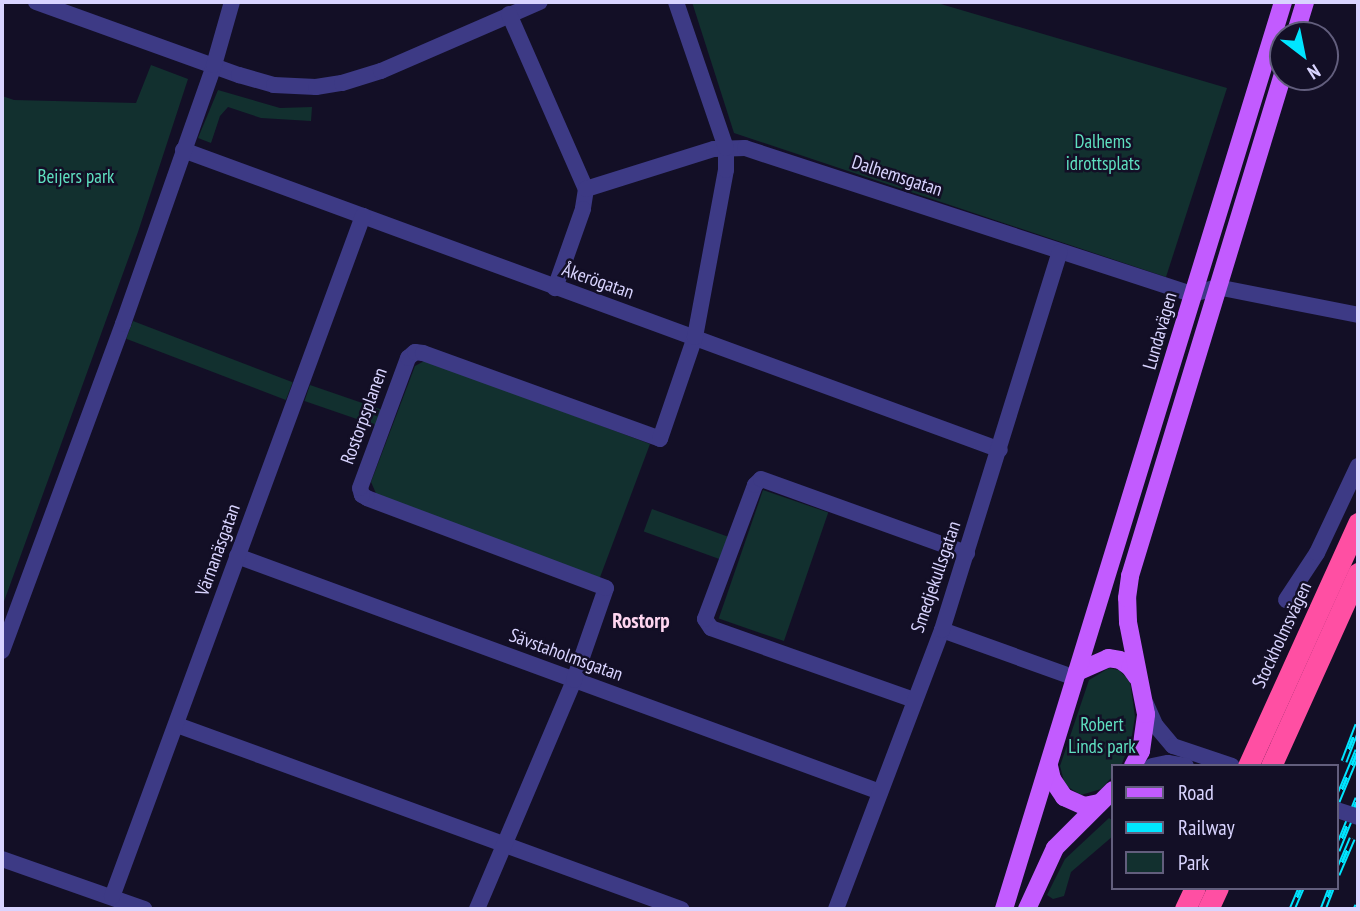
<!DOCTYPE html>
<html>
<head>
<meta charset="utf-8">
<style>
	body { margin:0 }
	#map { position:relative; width:1360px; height:911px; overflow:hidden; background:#130f26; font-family:"PT Sans Narrow",sans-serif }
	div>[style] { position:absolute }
	.green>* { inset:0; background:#12302f; transform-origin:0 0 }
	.minor>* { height:16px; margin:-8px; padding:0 8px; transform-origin:8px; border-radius:8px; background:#3d3a85 }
	.major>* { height:18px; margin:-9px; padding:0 9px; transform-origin:9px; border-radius:9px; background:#c25bff }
	.highway>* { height:21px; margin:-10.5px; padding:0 10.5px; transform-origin:10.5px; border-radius:10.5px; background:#ff4fa3 }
	.rail>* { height:7px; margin-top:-3.5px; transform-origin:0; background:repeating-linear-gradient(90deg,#130f26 0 13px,#00e5ff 0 26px); box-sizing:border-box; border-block:2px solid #00e5ff }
	.minor-bridge>* { height:16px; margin:-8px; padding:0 8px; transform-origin:8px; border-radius:8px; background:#3d3a85 }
	span { translate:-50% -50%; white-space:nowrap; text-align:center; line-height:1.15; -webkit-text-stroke:5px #130f26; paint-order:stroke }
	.park-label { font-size:19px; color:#5fe0c0 }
	.street-label { font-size:19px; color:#d9d4ff }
	.neighbourhood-label { font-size:21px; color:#ffd6f0; font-weight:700 }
	.frame { position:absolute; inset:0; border:4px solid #d9d4ff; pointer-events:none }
	.legend { position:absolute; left:1111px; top:764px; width:228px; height:126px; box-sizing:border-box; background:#130f26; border:2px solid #625e7d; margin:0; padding:9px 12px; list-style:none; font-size:21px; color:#d9d4ff }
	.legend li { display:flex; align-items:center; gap:14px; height:35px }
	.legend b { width:35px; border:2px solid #625e7d }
	.north { position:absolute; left:1269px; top:21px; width:70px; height:70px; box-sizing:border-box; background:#130f26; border:2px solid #625e7d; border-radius:50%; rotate:148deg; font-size:19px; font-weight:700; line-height:28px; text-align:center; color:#d9d4ff }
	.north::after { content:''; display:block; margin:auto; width:24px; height:32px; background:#00e5ff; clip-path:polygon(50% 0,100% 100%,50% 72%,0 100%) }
</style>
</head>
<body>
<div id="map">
	<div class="green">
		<i style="clip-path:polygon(692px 2px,934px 2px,1227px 88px,1166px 277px,734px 133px)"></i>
		<i style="clip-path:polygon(151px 65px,188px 79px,138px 232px,2px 607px,2px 96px,14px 100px,136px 103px)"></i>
		<i style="clip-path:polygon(218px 90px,280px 108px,312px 107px,311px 121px,261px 118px,228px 107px,220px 116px,211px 143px,198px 138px)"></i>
		<i style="left:133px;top:321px;width:171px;height:19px;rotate:21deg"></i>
		<i style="clip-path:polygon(426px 360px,650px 444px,599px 580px,378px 498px,371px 482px,415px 366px)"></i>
		<i style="left:310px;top:385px;width:76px;height:17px;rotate:19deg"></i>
		<i style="left:763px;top:490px;width:69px;height:136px;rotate:19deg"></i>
		<i style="left:652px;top:509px;width:81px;height:24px;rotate:20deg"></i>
		<i style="clip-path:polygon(1109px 668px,1119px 670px,1130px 681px,1135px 717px,1131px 741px,1121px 766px,1113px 766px,1113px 776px,1101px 789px,1081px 795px,1065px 785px,1060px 766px,1089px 680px)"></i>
		<i style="clip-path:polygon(1109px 818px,1113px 821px,1113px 836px,1071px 872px,1064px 896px,1053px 899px,1047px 895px,1065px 859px)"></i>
	</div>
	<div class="minor">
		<i style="left:36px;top:2px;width:216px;rotate:19.8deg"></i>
		<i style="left:239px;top:75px;width:36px;rotate:16deg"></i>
		<i style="left:274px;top:85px;width:42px;rotate:2.7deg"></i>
		<i style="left:316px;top:87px;width:26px;rotate:-9deg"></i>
		<i style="left:342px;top:83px;width:41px;rotate:-17.1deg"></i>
		<i style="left:381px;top:71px;width:173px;rotate:-23.5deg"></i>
		<i style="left:509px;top:14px;width:191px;rotate:66.3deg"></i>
		<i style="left:586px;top:189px;width:20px;rotate:99deg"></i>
		<i style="left:583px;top:209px;width:84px;rotate:109.5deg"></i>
		<i style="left:183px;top:150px;width:870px;rotate:20.16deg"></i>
		<i style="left:586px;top:189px;width:134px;rotate:-17.4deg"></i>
		<i style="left:714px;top:149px;width:31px;rotate:-2deg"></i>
		<i style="left:745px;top:148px;width:471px;rotate:18.1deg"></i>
		<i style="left:1193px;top:294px;width:25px;rotate:-16deg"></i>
		<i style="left:1217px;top:287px;width:144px;rotate:11.2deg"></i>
		<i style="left:237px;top:556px;width:685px;rotate:20.15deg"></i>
		<i style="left:1286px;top:600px;width:56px;rotate:-56.6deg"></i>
		<i style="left:1317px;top:553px;width:96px;rotate:-64.8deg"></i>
		<i style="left:942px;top:630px;width:141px;rotate:19.8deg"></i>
		<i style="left:2px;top:651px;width:349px;rotate:-69.7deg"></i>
		<i style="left:123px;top:324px;width:275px;rotate:-70.6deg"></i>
		<i style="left:214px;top:65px;width:66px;rotate:-74.1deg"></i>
		<i style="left:914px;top:700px;width:215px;rotate:-160.5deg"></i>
		<i style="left:711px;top:628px;width:11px;rotate:-124deg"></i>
		<i style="left:705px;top:619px;width:143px;rotate:-69.5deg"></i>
		<i style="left:755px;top:485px;width:8px;rotate:-45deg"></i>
		<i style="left:761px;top:479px;width:219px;rotate:19.8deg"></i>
		<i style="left:1146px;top:704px;width:24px;rotate:66deg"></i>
		<i style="left:1156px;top:726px;width:26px;rotate:50deg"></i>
		<i style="left:1173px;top:746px;width:62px;rotate:18.7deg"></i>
		<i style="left:177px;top:725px;width:537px;rotate:20.06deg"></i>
		<i style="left:1152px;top:766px;width:16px;rotate:-11deg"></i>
		<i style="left:1168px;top:763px;width:18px;rotate:9deg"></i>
		<i style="left:2px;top:859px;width:151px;rotate:19.4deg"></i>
		<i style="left:112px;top:897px;width:726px;rotate:-69.77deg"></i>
		<i style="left:477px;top:909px;width:249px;rotate:-67deg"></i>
		<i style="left:574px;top:680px;width:97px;rotate:-70.8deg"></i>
		<i style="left:606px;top:588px;width:255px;rotate:-159.4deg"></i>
		<i style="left:367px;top:498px;width:6px;rotate:-149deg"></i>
		<i style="left:362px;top:495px;width:7px;rotate:-106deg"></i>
		<i style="left:360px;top:488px;width:139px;rotate:-69.7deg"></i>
		<i style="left:408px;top:358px;width:9px;rotate:-41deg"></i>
		<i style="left:415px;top:352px;width:8px;rotate:7deg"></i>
		<i style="left:423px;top:353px;width:252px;rotate:19.9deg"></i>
		<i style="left:660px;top:439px;width:108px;rotate:-71.1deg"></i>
		<i style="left:695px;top:337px;width:170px;rotate:-79.5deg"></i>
		<i style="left:726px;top:170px;width:22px;rotate:-90deg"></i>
		<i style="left:726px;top:148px;width:154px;rotate:-108.9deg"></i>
		<i style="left:836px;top:909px;width:298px;rotate:-69.2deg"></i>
		<i style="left:942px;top:630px;width:396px;rotate:-72.7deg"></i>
	</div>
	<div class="major">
		<i style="left:1295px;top:35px;width:34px;rotate:-73deg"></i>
		<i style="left:1077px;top:672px;width:34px;rotate:-24deg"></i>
		<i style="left:1108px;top:658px;width:12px;rotate:9deg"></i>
		<i style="left:1120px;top:660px;width:12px;rotate:35deg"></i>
		<i style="left:1130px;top:667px;width:12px;rotate:55deg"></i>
		<i style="left:1049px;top:766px;width:13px;rotate:77deg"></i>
		<i style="left:1052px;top:779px;width:22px;rotate:56deg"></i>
		<i style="left:1064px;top:797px;width:22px;rotate:24deg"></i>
		<i style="left:1084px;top:806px;width:15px;rotate:-11deg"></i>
		<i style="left:1133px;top:766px;width:17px;rotate:-62deg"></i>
		<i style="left:1141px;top:751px;width:37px;rotate:-82deg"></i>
		<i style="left:1146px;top:714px;width:94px;rotate:-101.1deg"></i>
		<i style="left:1128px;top:622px;width:24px;rotate:-92deg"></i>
		<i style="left:1127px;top:598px;width:22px;rotate:-82deg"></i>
		<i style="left:1130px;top:576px;width:525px;rotate:-73.05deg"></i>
		<i style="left:1004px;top:909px;width:949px;rotate:-72.9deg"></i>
		<i style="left:1027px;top:909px;width:67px;rotate:-65.3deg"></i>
		<i style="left:1055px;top:848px;width:82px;rotate:-45deg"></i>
	</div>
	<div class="highway">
		<i style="left:1248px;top:766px;width:267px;rotate:-65.6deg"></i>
		<i style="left:1271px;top:766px;width:212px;rotate:-65.7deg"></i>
		<i style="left:1185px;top:909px;width:23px;rotate:-65deg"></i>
		<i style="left:1208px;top:909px;width:23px;rotate:-65deg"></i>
	</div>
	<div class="rail">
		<i style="left:1344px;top:761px;width:39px;rotate:-69deg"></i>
		<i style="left:1337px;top:801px;width:55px;rotate:-67.6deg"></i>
		<i style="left:1337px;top:850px;width:56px;rotate:-68deg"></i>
		<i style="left:1337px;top:874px;width:39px;rotate:-67deg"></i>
		<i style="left:1292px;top:909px;width:23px;rotate:-67deg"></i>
		<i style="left:1323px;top:909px;width:22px;rotate:-69deg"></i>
		<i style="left:1356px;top:909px;width:4px;rotate:-63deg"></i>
	</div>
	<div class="minor-bridge">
		<i style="left:1337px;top:810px;width:22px;rotate:18deg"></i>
	</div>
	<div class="park-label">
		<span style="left:1103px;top:153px">Dalhems<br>idrottsplats</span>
		<span style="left:76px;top:177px">Beijers park</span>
		<span style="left:1102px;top:736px">Robert<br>Linds park</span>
	</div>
	<div class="street-label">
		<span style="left:897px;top:176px;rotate:18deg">Dalhemsgatan</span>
		<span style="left:598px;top:281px;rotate:19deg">Åkerögatan</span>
		<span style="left:1160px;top:331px;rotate:-74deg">Lundavägen</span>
		<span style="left:364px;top:416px;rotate:-70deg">Rostorpsplanen</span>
		<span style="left:218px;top:550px;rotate:-70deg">Värnanäsgatan</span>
		<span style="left:936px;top:577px;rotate:-71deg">Smedjekullsgatan</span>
		<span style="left:1282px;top:635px;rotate:-65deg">Stockholmsvägen</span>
		<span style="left:566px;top:655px;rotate:20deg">Sävstaholmsgatan</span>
	</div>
	<div class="neighbourhood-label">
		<span style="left:641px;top:621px">Rostorp</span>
	</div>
	<div class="frame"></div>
	<ul class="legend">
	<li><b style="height:9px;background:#c25bff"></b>Road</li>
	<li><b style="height:9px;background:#00e5ff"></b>Railway</li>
	<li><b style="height:19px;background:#12302f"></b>Park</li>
	</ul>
	<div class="north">N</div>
</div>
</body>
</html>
